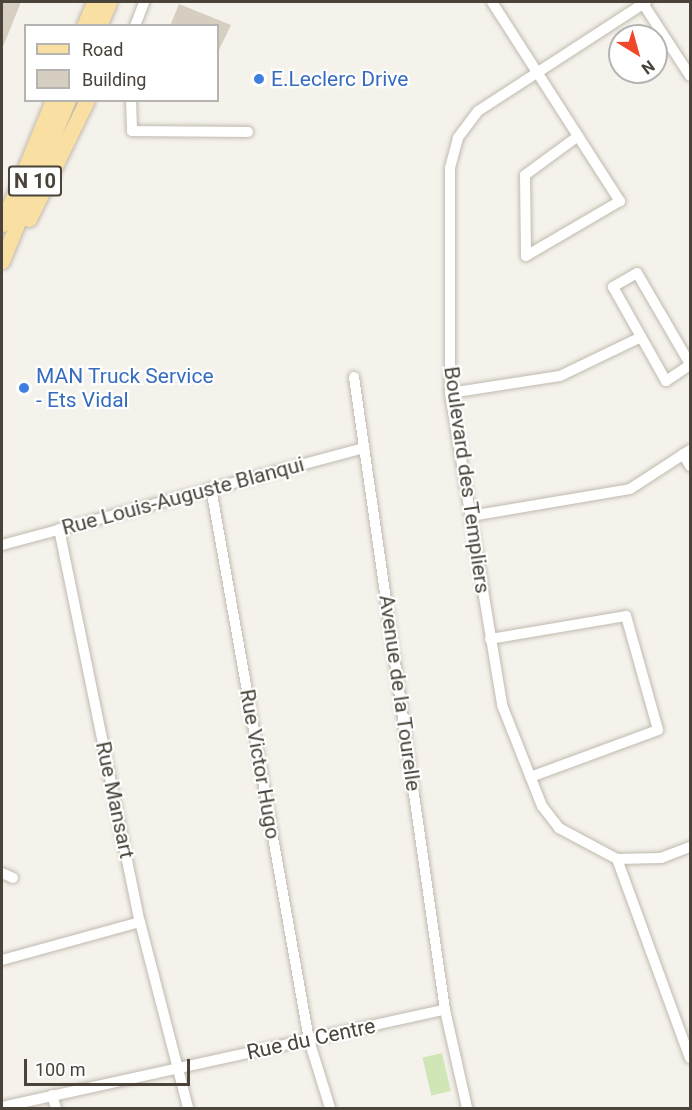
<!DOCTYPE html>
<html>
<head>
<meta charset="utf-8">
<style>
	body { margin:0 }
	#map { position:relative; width:692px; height:1110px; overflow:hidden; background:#f5f2ec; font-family:Roboto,sans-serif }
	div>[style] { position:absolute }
	.green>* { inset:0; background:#d1e6b7; transform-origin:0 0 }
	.building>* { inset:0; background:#d6cec1 }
	.roads { filter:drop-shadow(0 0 2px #c0baae) drop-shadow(0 0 2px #c0baae) }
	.minor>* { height:10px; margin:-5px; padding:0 5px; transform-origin:5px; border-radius:5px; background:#fff }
	.primary>* { height:15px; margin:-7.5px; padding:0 7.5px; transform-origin:7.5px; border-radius:7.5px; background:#f9dfa1 }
	.dots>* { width:16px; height:16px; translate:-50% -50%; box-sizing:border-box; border:3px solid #fff; border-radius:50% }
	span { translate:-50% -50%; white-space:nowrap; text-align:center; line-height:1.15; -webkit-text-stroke:4.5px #fff; paint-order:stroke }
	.shield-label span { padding:2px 4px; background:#fff; border:2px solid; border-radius:4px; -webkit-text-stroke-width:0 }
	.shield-label { font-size:20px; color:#494339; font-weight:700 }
	.shop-label { font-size:21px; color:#366cbe }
	.left { translate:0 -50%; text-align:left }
	.street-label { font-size:21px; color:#494339 }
	.frame { position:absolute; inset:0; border:3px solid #494339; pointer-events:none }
	.legend { position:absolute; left:24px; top:24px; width:195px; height:78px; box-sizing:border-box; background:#fff; border:2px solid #b6b4b0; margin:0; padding:8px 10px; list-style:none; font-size:18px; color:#494339 }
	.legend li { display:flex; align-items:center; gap:12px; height:30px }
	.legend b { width:30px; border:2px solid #b6b4b0 }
	.north { position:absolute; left:608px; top:24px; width:60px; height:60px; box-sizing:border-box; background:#fff; border:2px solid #b6b4b0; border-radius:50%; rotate:143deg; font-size:16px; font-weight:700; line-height:24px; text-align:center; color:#494339 }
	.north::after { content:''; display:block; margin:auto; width:21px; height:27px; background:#ee472a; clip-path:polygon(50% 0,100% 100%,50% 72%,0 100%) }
	.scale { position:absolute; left:24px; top:1059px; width:166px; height:27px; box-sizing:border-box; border:3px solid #494339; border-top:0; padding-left:8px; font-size:18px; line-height:21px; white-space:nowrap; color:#494339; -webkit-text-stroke:4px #fff; paint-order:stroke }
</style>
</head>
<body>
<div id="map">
	<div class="green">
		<i style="left:442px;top:1053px;width:39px;height:20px;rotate:77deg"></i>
	</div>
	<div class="building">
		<i style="clip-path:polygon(2px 2px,21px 2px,2px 49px)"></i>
		<i style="clip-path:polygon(179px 4px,231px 25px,218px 52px,218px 26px,170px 26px)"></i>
	</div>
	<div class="roads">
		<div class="minor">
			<i style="left:492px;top:2px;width:237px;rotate:57.3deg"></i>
			<i style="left:620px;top:201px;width:109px;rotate:149.7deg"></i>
			<i style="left:526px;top:256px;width:81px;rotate:-90.7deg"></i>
			<i style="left:525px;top:175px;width:66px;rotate:-36.3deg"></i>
			<i style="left:642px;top:2px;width:88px;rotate:57deg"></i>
			<i style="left:646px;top:2px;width:200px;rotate:147deg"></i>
			<i style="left:478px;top:111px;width:34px;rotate:127deg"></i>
			<i style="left:458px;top:138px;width:31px;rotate:105deg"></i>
			<i style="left:450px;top:168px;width:225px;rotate:90deg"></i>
			<i style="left:450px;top:393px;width:316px;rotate:80.5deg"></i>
			<i style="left:502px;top:705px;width:109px;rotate:68.4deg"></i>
			<i style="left:542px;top:806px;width:28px;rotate:52deg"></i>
			<i style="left:559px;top:828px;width:66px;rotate:28.1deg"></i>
			<i style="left:617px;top:859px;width:44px;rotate:-1.3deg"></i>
			<i style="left:661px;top:858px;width:31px;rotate:-21deg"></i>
			<i style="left:135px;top:26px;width:26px;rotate:-69deg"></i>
			<i style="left:131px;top:100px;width:31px;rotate:88deg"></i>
			<i style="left:132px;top:131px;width:116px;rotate:0.5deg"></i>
			<i style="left:690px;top:364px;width:105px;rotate:-120.2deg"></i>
			<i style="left:637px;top:273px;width:28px;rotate:150deg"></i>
			<i style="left:613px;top:287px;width:108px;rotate:60.6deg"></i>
			<i style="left:666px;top:381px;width:29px;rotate:-34deg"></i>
			<i style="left:354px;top:377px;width:640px;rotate:81.82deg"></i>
			<i style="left:445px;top:1010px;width:100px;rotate:77.3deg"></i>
			<i style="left:450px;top:393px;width:111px;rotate:-8.8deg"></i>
			<i style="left:560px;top:376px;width:90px;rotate:-25.7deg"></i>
			<i style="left:683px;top:454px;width:14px;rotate:60deg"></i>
			<i style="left:211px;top:488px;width:561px;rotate:79.93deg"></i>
			<i style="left:309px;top:1040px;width:71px;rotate:72.8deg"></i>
			<i style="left:471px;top:516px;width:161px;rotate:-9.6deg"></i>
			<i style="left:630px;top:489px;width:72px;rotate:-33deg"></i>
			<i style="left:59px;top:529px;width:401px;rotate:78.4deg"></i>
			<i style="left:140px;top:922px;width:192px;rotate:75.5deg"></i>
			<i style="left:2px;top:545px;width:375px;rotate:-15deg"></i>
			<i style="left:490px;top:639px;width:138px;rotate:-9.6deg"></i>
			<i style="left:626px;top:616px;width:118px;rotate:74.3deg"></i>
			<i style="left:658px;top:730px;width:136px;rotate:159.8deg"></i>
			<i style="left:617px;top:859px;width:212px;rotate:69.9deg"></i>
			<i style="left:2px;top:873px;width:12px;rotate:24deg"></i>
			<i style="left:2px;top:960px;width:143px;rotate:-15.4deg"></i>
			<i style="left:52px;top:1095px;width:14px;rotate:73deg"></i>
			<i style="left:2px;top:1107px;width:453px;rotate:-12.4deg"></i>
		</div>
		<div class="primary">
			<i style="left:84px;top:26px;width:26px;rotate:-67deg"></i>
			<i style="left:99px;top:26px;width:26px;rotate:-67deg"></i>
			<i style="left:29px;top:219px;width:132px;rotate:-64deg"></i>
			<i style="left:2px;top:224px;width:134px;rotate:-67.6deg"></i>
			<i style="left:2px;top:261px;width:174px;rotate:-67.7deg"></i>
		</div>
	</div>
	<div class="dots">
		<i style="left:259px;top:79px;background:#3f7fe0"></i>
		<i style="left:24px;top:388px;background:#3f7fe0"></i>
	</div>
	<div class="shield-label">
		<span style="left:35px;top:181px">N 10</span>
	</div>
	<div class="shop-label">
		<span class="left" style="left:271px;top:79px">E.Leclerc Drive</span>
		<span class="left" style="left:36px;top:388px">MAN Truck Service<br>- Ets Vidal</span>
	</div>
	<div class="street-label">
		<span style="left:467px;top:480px;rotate:82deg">Boulevard des Templiers</span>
		<span style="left:183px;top:496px;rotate:-15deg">Rue Louis-Auguste Blanqui</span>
		<span style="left:400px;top:693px;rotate:82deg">Avenue de la Tourelle</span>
		<span style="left:260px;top:764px;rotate:80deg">Rue Victor Hugo</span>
		<span style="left:115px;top:800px;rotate:78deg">Rue Mansart</span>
		<span style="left:311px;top:1039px;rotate:-12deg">Rue du Centre</span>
	</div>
	<div class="frame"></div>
	<ul class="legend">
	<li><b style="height:8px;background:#f9dfa1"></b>Road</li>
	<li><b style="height:16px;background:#d6cec1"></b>Building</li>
	</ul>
	<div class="north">N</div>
	<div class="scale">100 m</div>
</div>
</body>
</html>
